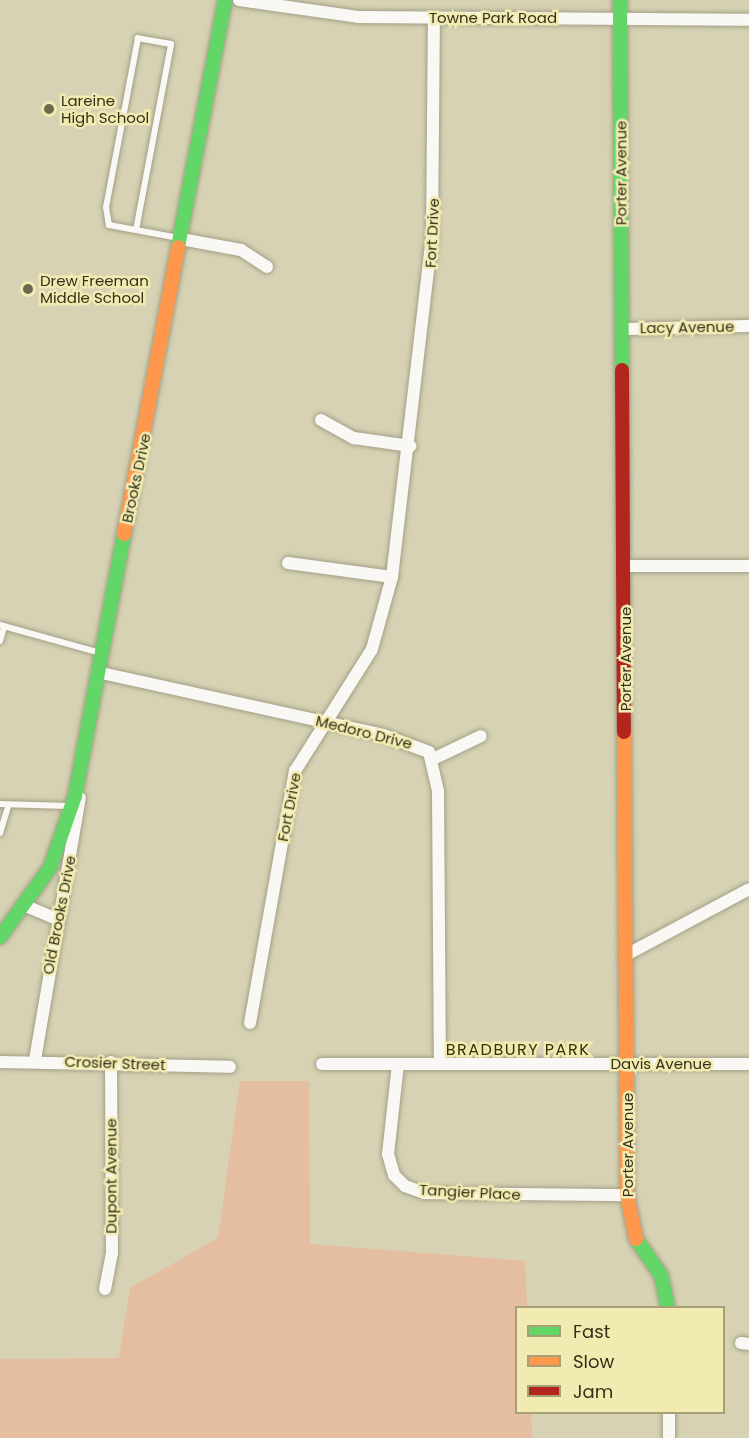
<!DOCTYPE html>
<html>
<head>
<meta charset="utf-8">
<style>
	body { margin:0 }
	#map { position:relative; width:749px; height:1438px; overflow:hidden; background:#d6d2b3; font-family:Poppins,sans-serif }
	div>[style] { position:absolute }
	.green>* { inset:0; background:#e5bea2 }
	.roads { filter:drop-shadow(0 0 2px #a3a088) drop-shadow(0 0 2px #a3a088) }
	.lane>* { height:6px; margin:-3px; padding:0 3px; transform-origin:3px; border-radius:3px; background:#f9f8f4 }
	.street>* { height:12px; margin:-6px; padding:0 6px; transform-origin:6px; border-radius:6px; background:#f9f8f4 }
	.fast>* { height:14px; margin:-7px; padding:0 7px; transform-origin:7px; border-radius:7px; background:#63d668 }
	.slow>* { height:14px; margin:-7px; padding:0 7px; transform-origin:7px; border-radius:7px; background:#ff974d }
	.jam>* { height:14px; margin:-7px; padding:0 7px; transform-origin:7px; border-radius:7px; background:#b3261e }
	.dots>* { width:16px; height:16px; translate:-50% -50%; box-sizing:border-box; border:3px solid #f2ebb1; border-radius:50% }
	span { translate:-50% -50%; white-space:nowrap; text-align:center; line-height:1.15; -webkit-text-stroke:5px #f2ebb1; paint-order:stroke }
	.street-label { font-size:15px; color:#333019 }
	.poi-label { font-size:15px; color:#333019 }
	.left { translate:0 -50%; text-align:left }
	.neighbourhood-label { font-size:16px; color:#363005; letter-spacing:1.5px }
	.legend { position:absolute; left:515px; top:1306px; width:210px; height:108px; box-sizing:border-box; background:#f2ebb1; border:2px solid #a6a074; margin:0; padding:8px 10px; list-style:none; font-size:18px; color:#333019 }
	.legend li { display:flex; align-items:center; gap:12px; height:30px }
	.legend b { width:30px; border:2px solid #a6a074 }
</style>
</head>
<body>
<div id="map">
	<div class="green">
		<i style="clip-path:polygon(240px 1081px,309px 1081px,310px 1244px,525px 1261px,527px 1307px,516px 1308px,516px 1412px,531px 1413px,532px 1438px,0 1438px,0 1359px,119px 1358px,130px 1288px,218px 1238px)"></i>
	</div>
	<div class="roads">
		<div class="lane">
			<i style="left:136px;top:230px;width:189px;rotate:-79.3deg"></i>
			<i style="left:171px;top:44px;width:34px;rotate:-170deg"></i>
			<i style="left:138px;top:38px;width:172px;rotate:100.7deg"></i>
			<i style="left:106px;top:207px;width:18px;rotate:81deg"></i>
			<i style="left:109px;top:225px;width:71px;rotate:10.5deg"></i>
			<i style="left:0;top:625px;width:104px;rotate:15.6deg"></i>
			<i style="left:0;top:641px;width:15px;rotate:-74deg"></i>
			<i style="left:0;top:804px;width:69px;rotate:1.7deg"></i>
			<i style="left:0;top:833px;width:28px;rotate:-73deg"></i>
		</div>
		<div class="street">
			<i style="left:239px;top:0;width:120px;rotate:8.1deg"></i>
			<i style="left:358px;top:17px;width:391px;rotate:0.4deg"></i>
			<i style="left:181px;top:239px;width:61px;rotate:10.4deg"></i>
			<i style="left:241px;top:250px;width:31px;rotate:33deg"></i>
			<i style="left:624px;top:329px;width:125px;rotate:-1.4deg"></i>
			<i style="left:321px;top:420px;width:38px;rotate:29deg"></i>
			<i style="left:354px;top:438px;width:57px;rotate:8.1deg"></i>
			<i style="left:288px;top:563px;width:105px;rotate:7.7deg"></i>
			<i style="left:626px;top:566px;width:123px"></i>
			<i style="left:97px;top:672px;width:293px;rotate:12.4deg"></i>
			<i style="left:383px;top:735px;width:49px;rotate:20.3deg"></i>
			<i style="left:429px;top:752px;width:40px;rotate:77deg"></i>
			<i style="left:438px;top:791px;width:273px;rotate:89.6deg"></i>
			<i style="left:433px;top:759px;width:53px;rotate:-25.6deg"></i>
			<i style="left:26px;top:906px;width:34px;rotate:23deg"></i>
			<i style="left:628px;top:954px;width:137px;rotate:-28.2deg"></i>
			<i style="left:250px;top:1023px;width:256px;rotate:-79.9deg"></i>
			<i style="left:295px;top:771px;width:144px;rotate:-57.7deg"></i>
			<i style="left:372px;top:649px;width:75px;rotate:-74.5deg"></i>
			<i style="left:392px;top:577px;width:340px;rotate:-83.3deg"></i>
			<i style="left:432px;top:239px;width:221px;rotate:-89.5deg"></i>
			<i style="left:35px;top:1060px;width:266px;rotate:-80.3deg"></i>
			<i style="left:0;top:1062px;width:230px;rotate:1.2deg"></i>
			<i style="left:322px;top:1064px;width:427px"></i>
			<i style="left:398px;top:1064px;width:91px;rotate:96.3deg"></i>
			<i style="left:388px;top:1154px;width:22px;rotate:74deg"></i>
			<i style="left:394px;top:1175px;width:16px;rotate:45deg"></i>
			<i style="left:405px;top:1186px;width:20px;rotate:20deg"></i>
			<i style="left:424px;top:1193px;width:203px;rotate:0.6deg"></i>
			<i style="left:105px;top:1289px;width:37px;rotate:-79deg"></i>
			<i style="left:112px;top:1253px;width:191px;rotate:-90.3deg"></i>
			<i style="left:741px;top:1343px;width:8px;rotate:7deg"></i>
			<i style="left:669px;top:1438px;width:26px;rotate:-90deg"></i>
		</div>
		<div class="fast">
			<i style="left:620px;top:0;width:370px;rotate:89.7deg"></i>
			<i style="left:178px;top:247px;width:251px;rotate:-79.2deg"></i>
			<i style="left:0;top:937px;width:85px;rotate:-54.1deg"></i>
			<i style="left:50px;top:868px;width:76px;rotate:-70.9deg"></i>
			<i style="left:75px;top:796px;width:267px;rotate:-79.4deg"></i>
			<i style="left:636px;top:1239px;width:44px;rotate:55.2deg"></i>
			<i style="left:661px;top:1275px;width:34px;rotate:78deg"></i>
		</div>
		<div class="slow">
			<i style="left:124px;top:534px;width:292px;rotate:-79.3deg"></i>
			<i style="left:624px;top:732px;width:463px;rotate:89.6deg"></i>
			<i style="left:627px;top:1195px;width:45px;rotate:78.4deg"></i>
		</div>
		<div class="jam">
			<i style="left:622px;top:370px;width:362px;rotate:89.7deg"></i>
		</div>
	</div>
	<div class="dots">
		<i style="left:49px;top:109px;background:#6c694f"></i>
		<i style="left:28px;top:289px;background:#6c694f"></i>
	</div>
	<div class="street-label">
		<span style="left:493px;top:18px">Towne Park Road</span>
		<span style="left:621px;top:173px;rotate:-90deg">Porter Avenue</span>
		<span style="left:432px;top:233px;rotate:-87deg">Fort Drive</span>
		<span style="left:687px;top:327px;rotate:-1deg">Lacy Avenue</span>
		<span style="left:136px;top:478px;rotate:-78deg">Brooks Drive</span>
		<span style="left:626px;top:659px;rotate:-90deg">Porter Avenue</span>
		<span style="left:364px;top:732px;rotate:14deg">Medoro Drive</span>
		<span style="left:289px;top:807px;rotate:-79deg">Fort Drive</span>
		<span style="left:59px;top:915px;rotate:-79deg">Old Brooks Drive</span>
		<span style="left:115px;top:1063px;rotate:2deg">Crosier Street</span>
		<span style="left:661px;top:1064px">Davis Avenue</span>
		<span style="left:628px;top:1145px;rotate:-90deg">Porter Avenue</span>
		<span style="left:111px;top:1176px;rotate:-90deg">Dupont Avenue</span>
		<span style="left:470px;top:1192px;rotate:3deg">Tangier Place</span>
	</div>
	<div class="poi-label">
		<span class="left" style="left:61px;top:109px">Lareine<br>High School</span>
		<span class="left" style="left:40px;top:289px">Drew Freeman<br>Middle School</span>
	</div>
	<div class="neighbourhood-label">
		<span style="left:518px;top:1050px">BRADBURY PARK</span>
	</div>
	<ul class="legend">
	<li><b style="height:8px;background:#63d668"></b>Fast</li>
	<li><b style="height:8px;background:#ff974d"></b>Slow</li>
	<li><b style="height:8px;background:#b3261e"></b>Jam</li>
	</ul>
</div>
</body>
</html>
